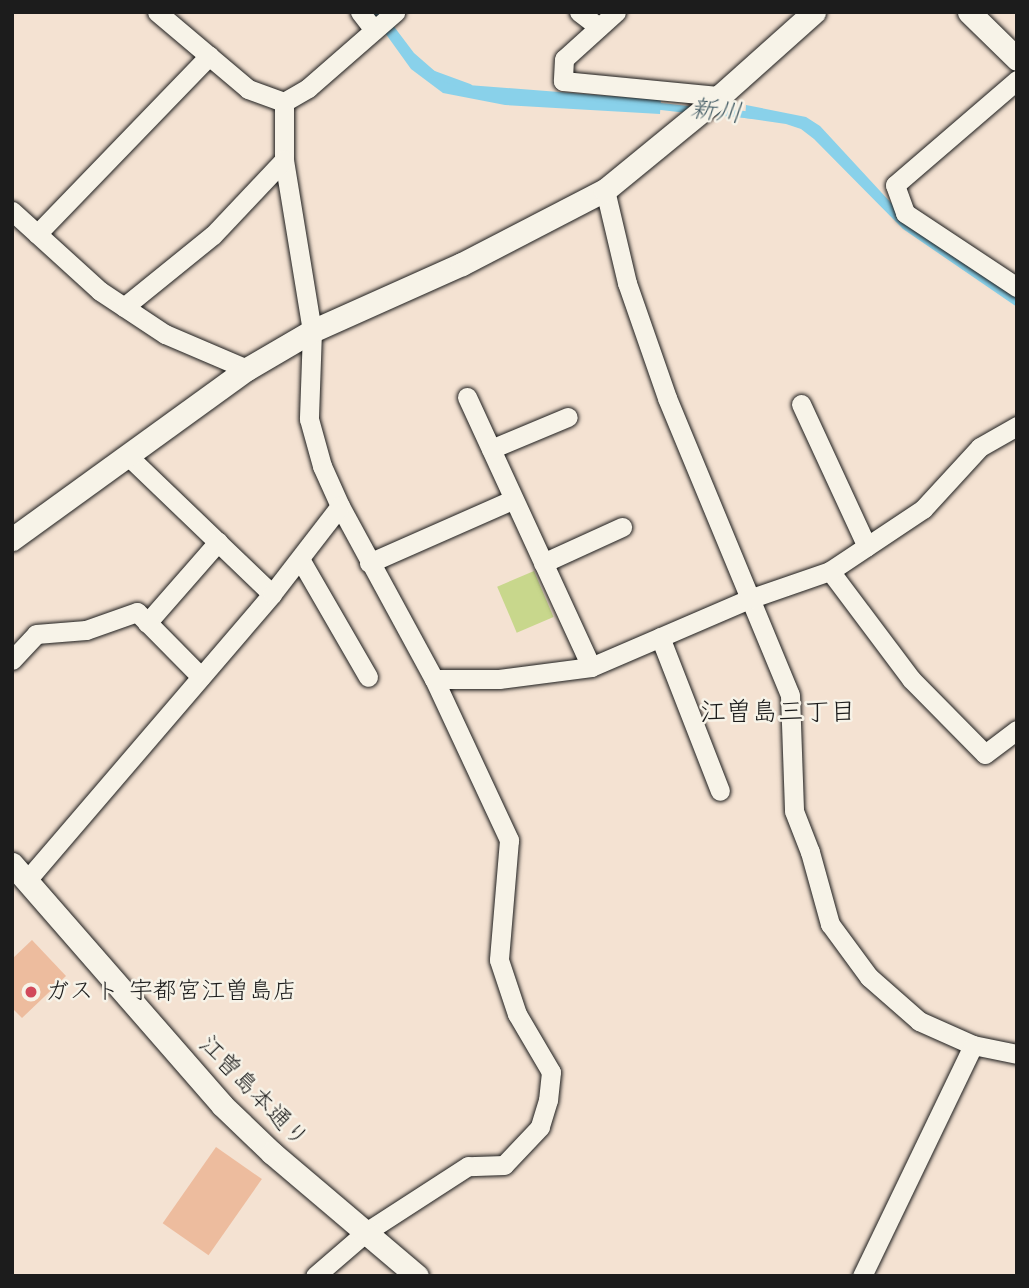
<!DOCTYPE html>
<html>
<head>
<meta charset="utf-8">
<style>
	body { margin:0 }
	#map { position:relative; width:1029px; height:1288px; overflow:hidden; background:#f4e2d2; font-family:"Architects Daughter","Klee One",sans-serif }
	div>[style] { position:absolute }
	.green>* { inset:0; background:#c8d78c; transform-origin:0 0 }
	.water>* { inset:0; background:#89d1ea }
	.stream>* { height:7px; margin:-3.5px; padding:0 3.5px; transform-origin:3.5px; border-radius:3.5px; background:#89d1ea }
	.building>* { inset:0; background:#edbc9e; transform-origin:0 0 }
	.roads { filter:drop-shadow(0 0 2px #1c1c1c) drop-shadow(0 0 2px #1c1c1c) }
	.minor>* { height:19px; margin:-9.5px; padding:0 9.5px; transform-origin:9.5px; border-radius:9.5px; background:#f7f3e8 }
	.tertiary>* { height:23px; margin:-11.5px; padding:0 11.5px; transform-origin:11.5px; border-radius:11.5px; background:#f7f3e8 }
	.dots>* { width:19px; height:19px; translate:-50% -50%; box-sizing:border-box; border:4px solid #f7f3e8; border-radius:50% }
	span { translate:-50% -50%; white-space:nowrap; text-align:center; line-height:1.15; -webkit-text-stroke:5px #f7f3e8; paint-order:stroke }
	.poi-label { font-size:24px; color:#1c1c1c }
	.left { translate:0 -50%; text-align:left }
	.street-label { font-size:24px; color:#1c1c1c }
	.water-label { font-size:26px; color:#425b64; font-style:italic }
	.neighbourhood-label { font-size:26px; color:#1c1c1c }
	.frame { position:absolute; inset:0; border:14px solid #1c1c1c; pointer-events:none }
</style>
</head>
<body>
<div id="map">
	<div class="green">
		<i style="left:534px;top:571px;width:50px;height:40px;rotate:67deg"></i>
	</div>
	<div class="water">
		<i style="clip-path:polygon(370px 12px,383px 12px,414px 53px,445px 80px,455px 84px,661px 100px,660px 114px,505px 105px,443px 93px,411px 69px)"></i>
		<i style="clip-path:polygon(746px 105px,806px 117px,820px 126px,905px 218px,1017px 296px,1017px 307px,903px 229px,814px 139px,801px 129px,786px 124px,745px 118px)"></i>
	</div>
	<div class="stream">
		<i style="left:431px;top:73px;width:40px;rotate:20.2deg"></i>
		<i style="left:652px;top:105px;width:44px;rotate:6.5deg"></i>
		<i style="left:711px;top:111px;width:44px;rotate:5.2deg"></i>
	</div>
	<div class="building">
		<i style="clip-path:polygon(32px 940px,66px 976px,22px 1018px,12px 1008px,12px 959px)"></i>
		<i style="left:216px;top:1147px;width:56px;height:93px;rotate:35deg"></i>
	</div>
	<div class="roads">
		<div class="minor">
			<i style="left:157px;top:12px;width:119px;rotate:40.2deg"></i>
			<i style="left:248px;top:89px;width:38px;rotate:20deg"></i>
			<i style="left:284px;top:102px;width:28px;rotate:-30deg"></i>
			<i style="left:308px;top:88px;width:116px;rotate:-41.1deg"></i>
			<i style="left:360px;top:12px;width:23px;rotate:52deg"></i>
			<i style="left:579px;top:12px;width:25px;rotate:37deg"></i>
			<i style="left:616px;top:12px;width:70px;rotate:137.9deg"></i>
			<i style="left:564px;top:59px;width:22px;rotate:93deg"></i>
			<i style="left:563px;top:81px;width:158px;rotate:5.5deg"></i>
			<i style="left:1017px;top:80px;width:161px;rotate:139.3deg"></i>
			<i style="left:895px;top:185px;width:30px;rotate:70deg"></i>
			<i style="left:905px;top:213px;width:134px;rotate:33.5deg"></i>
			<i style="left:284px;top:102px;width:58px;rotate:90deg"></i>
			<i style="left:284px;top:160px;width:173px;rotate:80.7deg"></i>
			<i style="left:312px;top:331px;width:88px;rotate:92deg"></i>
			<i style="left:309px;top:419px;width:49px;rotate:74.5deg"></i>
			<i style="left:322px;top:466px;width:44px;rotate:65.8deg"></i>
			<i style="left:340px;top:506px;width:197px;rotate:61.5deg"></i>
			<i style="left:434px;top:679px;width:178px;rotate:65deg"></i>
			<i style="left:509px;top:840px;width:120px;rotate:94.8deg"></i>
			<i style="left:499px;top:960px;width:57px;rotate:71.6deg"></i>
			<i style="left:517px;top:1014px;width:67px;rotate:59.6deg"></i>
			<i style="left:551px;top:1072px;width:28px;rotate:96deg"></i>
			<i style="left:548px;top:1100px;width:28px;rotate:107deg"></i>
			<i style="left:540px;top:1127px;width:52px;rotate:133.5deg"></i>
			<i style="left:504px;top:1165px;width:36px;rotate:178deg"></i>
			<i style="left:468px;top:1166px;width:121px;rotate:147.1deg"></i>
			<i style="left:366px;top:1232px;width:67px;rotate:139.2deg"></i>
			<i style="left:605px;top:190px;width:96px;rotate:76.7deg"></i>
			<i style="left:627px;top:283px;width:122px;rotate:70.8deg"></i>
			<i style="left:667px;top:398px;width:321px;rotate:67.5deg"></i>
			<i style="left:790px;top:695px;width:116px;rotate:88deg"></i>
			<i style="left:794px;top:811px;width:44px;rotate:68.7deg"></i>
			<i style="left:810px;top:852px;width:75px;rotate:74.5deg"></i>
			<i style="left:830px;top:924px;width:66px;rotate:53.7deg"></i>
			<i style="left:869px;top:977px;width:67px;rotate:41.3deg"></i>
			<i style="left:919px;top:1021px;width:59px;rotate:24deg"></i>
			<i style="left:973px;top:1045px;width:45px;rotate:11.6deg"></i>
			<i style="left:12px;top:211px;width:119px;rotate:42.3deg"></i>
			<i style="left:100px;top:291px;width:78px;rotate:33.5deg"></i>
			<i style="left:165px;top:334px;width:89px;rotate:23.1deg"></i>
			<i style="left:37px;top:234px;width:248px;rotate:-46deg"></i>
			<i style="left:124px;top:307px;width:114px;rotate:-39deg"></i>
			<i style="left:213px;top:235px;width:103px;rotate:-46.6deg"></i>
			<i style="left:467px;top:397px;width:297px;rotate:65.3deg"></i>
			<i style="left:801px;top:404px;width:157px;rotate:65.2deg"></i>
			<i style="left:491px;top:449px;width:83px;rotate:-22.6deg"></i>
			<i style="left:127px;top:455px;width:201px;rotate:43.8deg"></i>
			<i style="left:300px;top:559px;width:136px;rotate:60deg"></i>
			<i style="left:369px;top:563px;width:158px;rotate:-23.8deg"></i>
			<i style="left:543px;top:563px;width:87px;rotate:-24.5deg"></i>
			<i style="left:830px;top:571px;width:135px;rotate:53.1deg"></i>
			<i style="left:911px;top:679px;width:105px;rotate:45.4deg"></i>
			<i style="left:985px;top:754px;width:40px;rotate:-37deg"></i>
			<i style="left:147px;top:623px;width:108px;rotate:-48.8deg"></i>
			<i style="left:660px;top:637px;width:165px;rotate:68.7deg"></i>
			<i style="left:12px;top:660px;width:35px;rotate:-47deg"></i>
			<i style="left:36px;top:634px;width:50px;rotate:-4.6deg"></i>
			<i style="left:86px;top:630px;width:54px;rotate:-19.4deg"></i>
			<i style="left:137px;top:612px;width:91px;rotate:45.4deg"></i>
			<i style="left:434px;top:679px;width:65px"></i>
			<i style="left:499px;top:679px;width:93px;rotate:-7.4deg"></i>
			<i style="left:591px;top:667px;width:172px;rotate:-23.3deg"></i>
			<i style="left:749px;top:599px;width:86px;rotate:-19.1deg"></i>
			<i style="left:830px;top:571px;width:112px;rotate:-33.7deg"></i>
			<i style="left:923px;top:509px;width:84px;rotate:-47.4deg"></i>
			<i style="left:980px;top:447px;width:43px;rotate:-29.6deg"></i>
			<i style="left:27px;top:880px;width:377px;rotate:-49.4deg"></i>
			<i style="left:272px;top:594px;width:111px;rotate:-52.3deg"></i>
			<i style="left:862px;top:1276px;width:256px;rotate:-64.3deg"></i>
		</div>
		<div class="tertiary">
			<i style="left:969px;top:12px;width:67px;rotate:44.4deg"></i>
			<i style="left:12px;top:539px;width:290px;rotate:-35.9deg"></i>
			<i style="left:247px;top:369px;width:75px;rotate:-30.3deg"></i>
			<i style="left:312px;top:331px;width:164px;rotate:-24.1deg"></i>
			<i style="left:462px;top:264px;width:161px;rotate:-27.4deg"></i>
			<i style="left:605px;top:190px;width:149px;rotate:-39.3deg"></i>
			<i style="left:720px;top:96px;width:126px;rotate:-41.8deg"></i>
			<i style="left:12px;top:864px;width:320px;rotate:48.9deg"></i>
			<i style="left:222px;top:1105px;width:69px;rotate:43.8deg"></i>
			<i style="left:272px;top:1153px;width:190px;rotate:40.3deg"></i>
		</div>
	</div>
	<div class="dots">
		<i style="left:31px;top:992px;background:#d1495b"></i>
	</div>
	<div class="poi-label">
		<span class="left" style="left:45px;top:992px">ガスト 宇都宮江曽島店</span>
	</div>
	<div class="street-label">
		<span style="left:253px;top:1092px;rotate:46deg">江曽島本通り</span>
	</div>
	<div class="water-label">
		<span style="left:716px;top:112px;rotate:6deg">新川</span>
	</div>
	<div class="neighbourhood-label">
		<span style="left:778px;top:713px">江曽島三丁目</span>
	</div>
	<div class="frame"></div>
</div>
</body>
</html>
